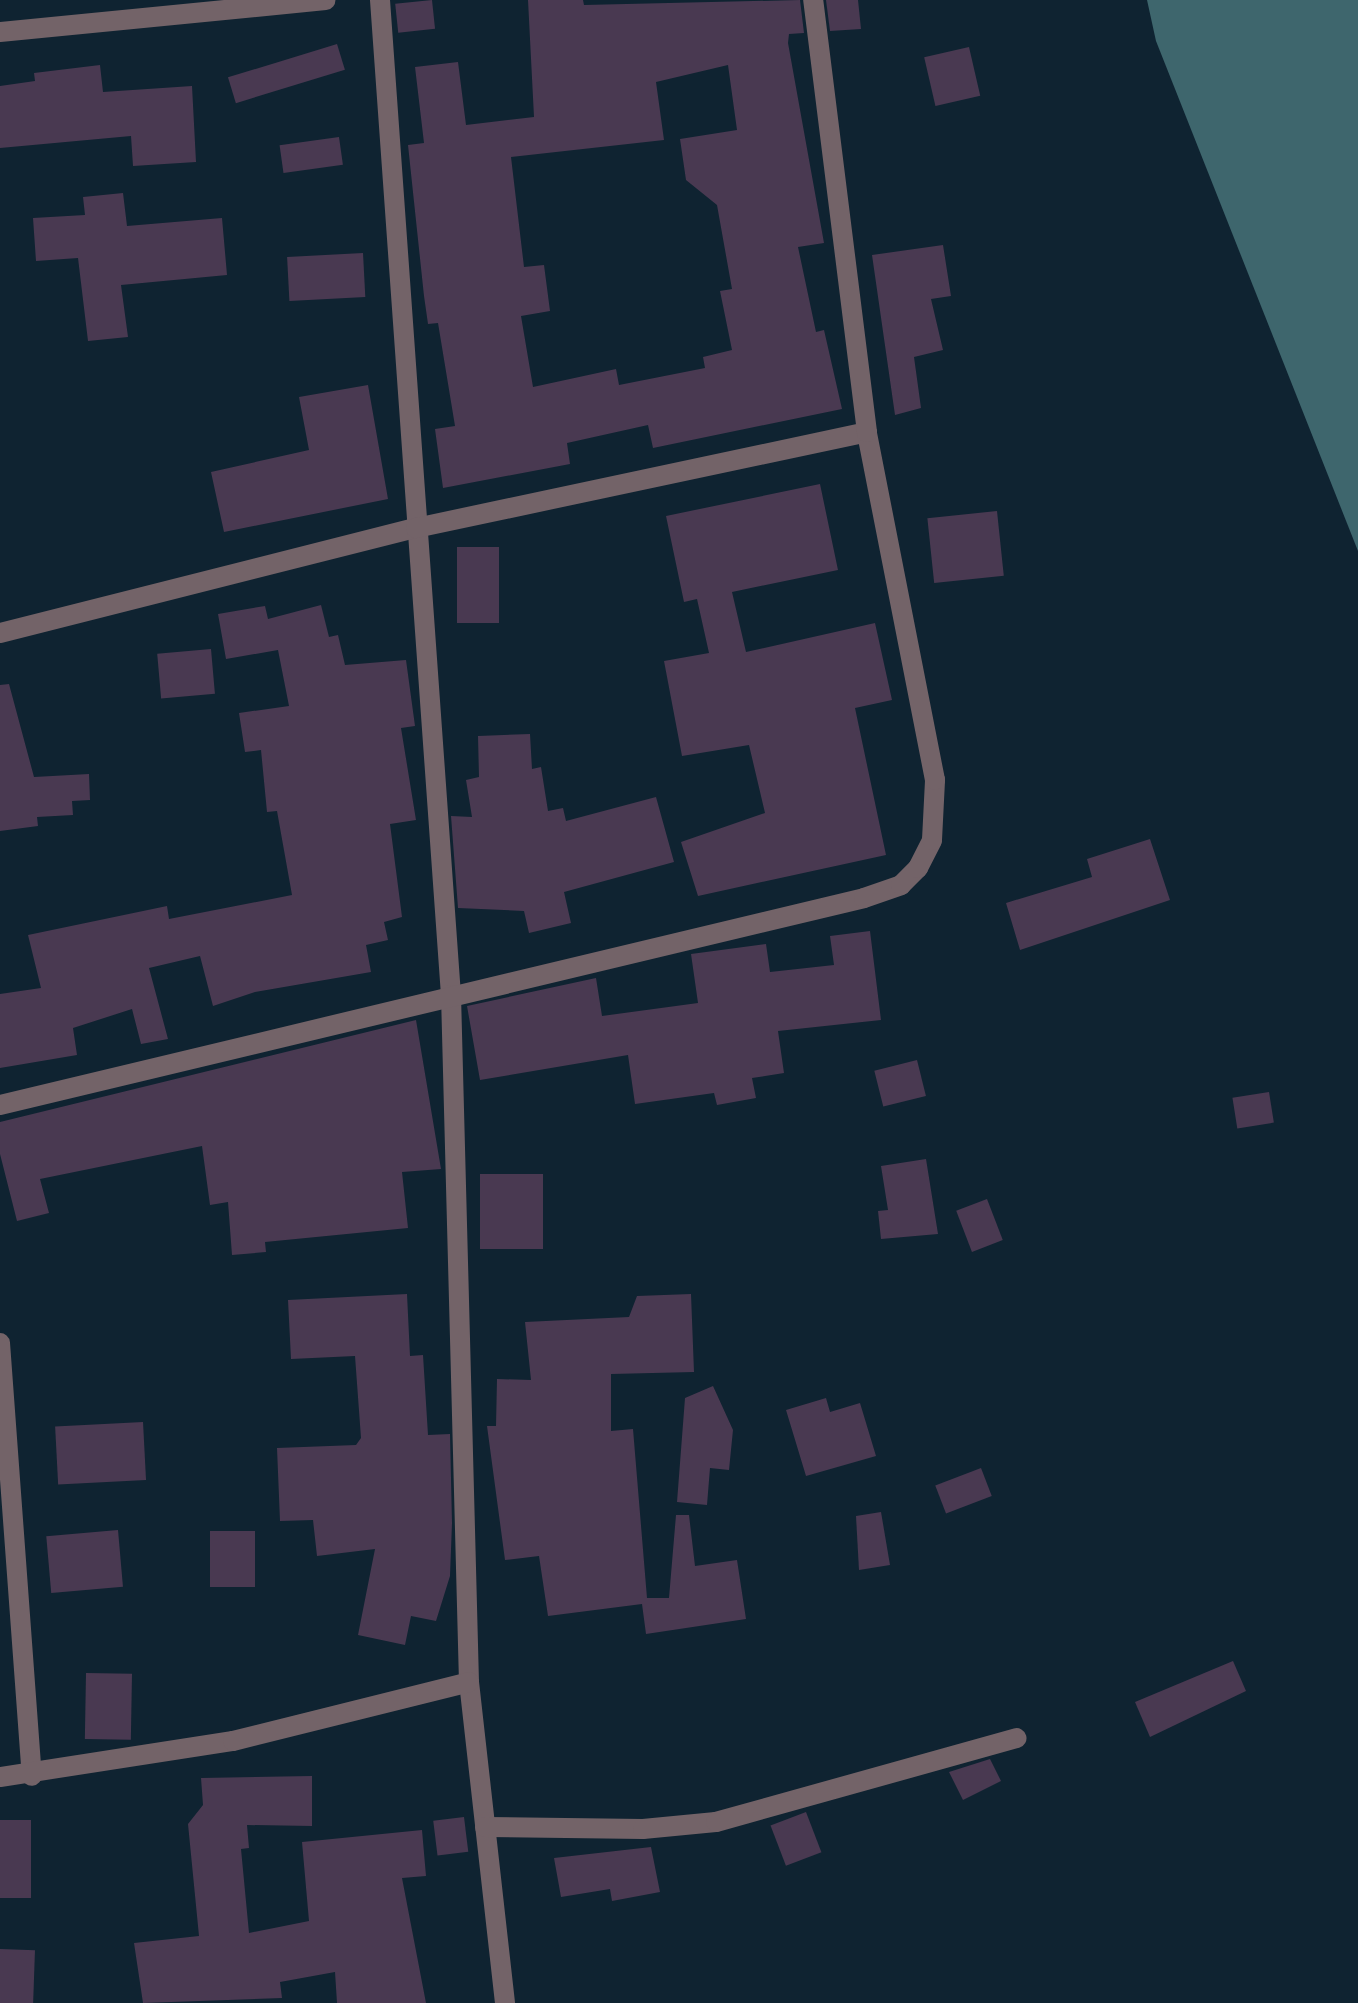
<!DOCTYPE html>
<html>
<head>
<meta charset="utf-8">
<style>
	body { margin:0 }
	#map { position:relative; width:1358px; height:2003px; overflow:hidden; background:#0f2331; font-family:"Fira Sans",sans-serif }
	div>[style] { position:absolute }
	.water>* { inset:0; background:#3e666d }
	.building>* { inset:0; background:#493951; transform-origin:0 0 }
	.minor>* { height:20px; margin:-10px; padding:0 10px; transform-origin:10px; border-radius:10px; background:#736368 }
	span { translate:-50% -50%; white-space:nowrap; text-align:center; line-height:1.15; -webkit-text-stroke:6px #040b12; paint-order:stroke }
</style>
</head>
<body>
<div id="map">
	<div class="water">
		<i style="clip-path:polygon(1147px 0,1358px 0,1358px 551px,1156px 41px)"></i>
	</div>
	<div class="building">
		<i style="left:432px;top:0;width:29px;height:37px;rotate:84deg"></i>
		<i style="clip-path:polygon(evenodd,528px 0,583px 0,584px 5px,800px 0,804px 33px,789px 34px,788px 43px,824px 243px,798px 247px,816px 332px,824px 330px,842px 409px,653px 448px,648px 425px,567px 443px,570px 464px,443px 488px,435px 429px,455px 426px,438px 323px,428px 324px,424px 296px,408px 145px,424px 143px,415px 67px,458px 62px,466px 125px,534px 117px,528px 0,728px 65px,737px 130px,680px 139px,686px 180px,717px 205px,732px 289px,720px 291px,732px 350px,703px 357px,705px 368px,619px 385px,616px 369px,533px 387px,521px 316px,550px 311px,544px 265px,524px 267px,511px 157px,664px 140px,656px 82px,728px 65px)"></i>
		<i style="clip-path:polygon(826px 0,858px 0,861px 29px,830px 31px)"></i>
		<i style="left:337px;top:44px;width:27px;height:114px;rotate:73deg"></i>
		<i style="left:969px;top:47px;width:50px;height:46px;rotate:77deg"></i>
		<i style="clip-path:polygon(100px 65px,103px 92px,192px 86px,196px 162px,133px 166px,131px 136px,0 148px,0 86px,35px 81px,34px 73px)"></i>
		<i style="left:339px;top:137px;width:28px;height:60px;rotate:82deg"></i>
		<i style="clip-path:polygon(123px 193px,127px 226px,222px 218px,227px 275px,121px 285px,128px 337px,88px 341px,78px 258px,36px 261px,33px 218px,85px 215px,83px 197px)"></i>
		<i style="clip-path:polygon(943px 245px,951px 296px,931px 299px,943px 350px,914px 357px,921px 408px,895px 415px,872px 255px)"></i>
		<i style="left:363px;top:253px;width:44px;height:76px;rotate:87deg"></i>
		<i style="clip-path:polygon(368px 385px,388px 499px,224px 532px,211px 472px,309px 450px,299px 397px)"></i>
		<i style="clip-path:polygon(820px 484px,838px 570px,732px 592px,746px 652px,875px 623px,892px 700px,855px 708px,886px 855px,698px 896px,681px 842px,765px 813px,749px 745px,682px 756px,664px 661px,709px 653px,697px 599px,684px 602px,666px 516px)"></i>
		<i style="left:997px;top:511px;width:65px;height:70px;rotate:84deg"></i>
		<i style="left:457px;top:547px;width:42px;height:76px"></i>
		<i style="clip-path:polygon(321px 605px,329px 637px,338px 635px,345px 665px,406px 660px,415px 726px,401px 728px,416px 820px,390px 824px,402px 917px,384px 922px,388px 940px,366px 945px,371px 972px,255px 992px,213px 1006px,200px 956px,149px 968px,168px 1039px,141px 1044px,132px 1009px,73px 1028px,77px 1055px,0 1068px,0 994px,41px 988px,28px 935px,167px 906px,169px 919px,292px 895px,277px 811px,267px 812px,261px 750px,245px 752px,239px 713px,289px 706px,278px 650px,226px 659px,218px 614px,265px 606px,268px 619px)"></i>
		<i style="left:211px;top:649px;width:45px;height:54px;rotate:85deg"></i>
		<i style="clip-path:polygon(9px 684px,34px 777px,89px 774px,90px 800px,72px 801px,73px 815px,37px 817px,38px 826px,0 831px,0 685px)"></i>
		<i style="clip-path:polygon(530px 734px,532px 769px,541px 767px,548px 811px,563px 808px,566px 821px,656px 797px,674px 862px,564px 892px,571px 923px,529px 933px,524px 911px,458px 908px,451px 816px,472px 817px,466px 780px,479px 777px,478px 736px)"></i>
		<i style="clip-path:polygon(1150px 839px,1170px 900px,1020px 950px,1006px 903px,1092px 877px,1087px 859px)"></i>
		<i style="clip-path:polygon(870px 931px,881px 1020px,778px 1031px,784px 1073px,752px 1078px,756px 1098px,717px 1105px,714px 1093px,635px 1104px,628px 1055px,480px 1080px,467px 1006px,596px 978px,602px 1016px,698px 1003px,691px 954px,766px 944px,770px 972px,834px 965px,830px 936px)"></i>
		<i style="clip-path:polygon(416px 1020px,441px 1169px,402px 1172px,408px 1228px,265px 1242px,266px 1252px,232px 1255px,228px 1202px,210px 1205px,202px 1146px,40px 1179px,49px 1213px,17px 1221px,0 1154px,0 1122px)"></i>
		<i style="left:917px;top:1060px;width:37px;height:44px;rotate:76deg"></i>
		<i style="left:1269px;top:1092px;width:31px;height:37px;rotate:81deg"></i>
		<i style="clip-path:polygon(926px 1159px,938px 1234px,881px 1239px,878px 1211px,888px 1210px,881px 1166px)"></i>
		<i style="left:543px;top:1174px;width:75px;height:63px;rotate:90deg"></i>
		<i style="left:987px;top:1199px;width:44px;height:33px;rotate:69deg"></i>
		<i style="clip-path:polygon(407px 1294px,410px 1356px,423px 1355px,428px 1435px,450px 1434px,452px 1523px,450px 1576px,436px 1621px,411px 1616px,405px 1645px,358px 1635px,375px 1549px,317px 1556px,313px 1520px,280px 1521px,277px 1448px,356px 1445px,361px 1438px,355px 1356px,291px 1359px,288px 1300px)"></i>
		<i style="clip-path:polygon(691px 1294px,694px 1372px,611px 1374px,611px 1431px,633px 1429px,647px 1598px,669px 1598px,676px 1515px,689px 1515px,695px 1566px,737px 1560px,746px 1619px,646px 1634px,642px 1604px,548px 1616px,539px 1556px,505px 1560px,487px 1426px,496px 1426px,497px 1379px,531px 1380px,525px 1322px,629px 1317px,637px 1296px)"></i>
		<i style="clip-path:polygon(713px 1386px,733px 1430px,729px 1470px,710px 1468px,707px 1505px,677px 1502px,685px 1398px)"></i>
		<i style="clip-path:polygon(826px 1398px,830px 1412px,860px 1403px,876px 1456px,806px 1476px,786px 1410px)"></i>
		<i style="left:143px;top:1422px;width:58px;height:88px;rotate:87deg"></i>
		<i style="left:981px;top:1468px;width:30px;height:49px;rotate:69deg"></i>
		<i style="clip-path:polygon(881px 1512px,890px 1565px,859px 1570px,856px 1516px)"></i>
		<i style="left:118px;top:1530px;width:57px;height:72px;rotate:85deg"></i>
		<i style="left:210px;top:1531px;width:45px;height:56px"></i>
		<i style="clip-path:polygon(1233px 1661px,1246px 1691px,1150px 1737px,1135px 1702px)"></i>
		<i style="left:86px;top:1673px;width:46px;height:66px;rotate:1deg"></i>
		<i style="clip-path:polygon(990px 1759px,1001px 1781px,963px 1800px,949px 1772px)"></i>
		<i style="clip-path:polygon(312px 1776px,312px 1826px,247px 1825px,249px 1848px,241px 1849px,249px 1933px,309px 1921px,302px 1842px,422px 1830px,426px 1876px,402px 1878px,426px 2003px,337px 2003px,335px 1972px,280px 1982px,282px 1998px,143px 2003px,134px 1943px,199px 1936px,188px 1824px,203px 1805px,201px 1778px)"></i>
		<i style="left:806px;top:1812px;width:43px;height:38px;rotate:69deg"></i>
		<i style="left:464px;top:1817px;width:35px;height:31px;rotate:83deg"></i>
		<i style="left:0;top:1820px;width:31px;height:78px"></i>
		<i style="clip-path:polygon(651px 1847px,660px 1892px,612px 1901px,610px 1889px,561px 1897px,554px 1858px)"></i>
		<i style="left:0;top:1949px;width:35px;height:54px;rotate:2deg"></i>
	</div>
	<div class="minor">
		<i style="left:380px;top:0;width:998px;rotate:85.92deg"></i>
		<i style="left:451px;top:995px;width:687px;rotate:88.5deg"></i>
		<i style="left:469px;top:1682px;width:323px;rotate:83.6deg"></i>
		<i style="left:0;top:32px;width:327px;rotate:-5.6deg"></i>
		<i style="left:0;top:633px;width:429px;rotate:-14.2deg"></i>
		<i style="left:416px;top:528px;width:461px;rotate:-12deg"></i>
		<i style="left:0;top:1105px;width:888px;rotate:-13.47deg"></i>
		<i style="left:864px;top:898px;width:39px;rotate:-19deg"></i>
		<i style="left:901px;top:885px;width:24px;rotate:-45deg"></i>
		<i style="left:918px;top:868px;width:31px;rotate:-63deg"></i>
		<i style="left:932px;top:840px;width:60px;rotate:-87.1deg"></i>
		<i style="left:935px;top:780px;width:355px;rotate:-101.1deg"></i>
		<i style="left:867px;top:432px;width:435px;rotate:-97.1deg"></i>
		<i style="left:0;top:1343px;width:434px;rotate:85.8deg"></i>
		<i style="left:0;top:1777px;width:236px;rotate:-8.8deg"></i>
		<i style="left:233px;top:1741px;width:243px;rotate:-14deg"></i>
		<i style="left:485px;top:1827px;width:158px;rotate:0.7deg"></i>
		<i style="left:643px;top:1829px;width:73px;rotate:-5.5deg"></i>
		<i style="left:716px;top:1822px;width:312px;rotate:-15.6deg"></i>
	</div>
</div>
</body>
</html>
